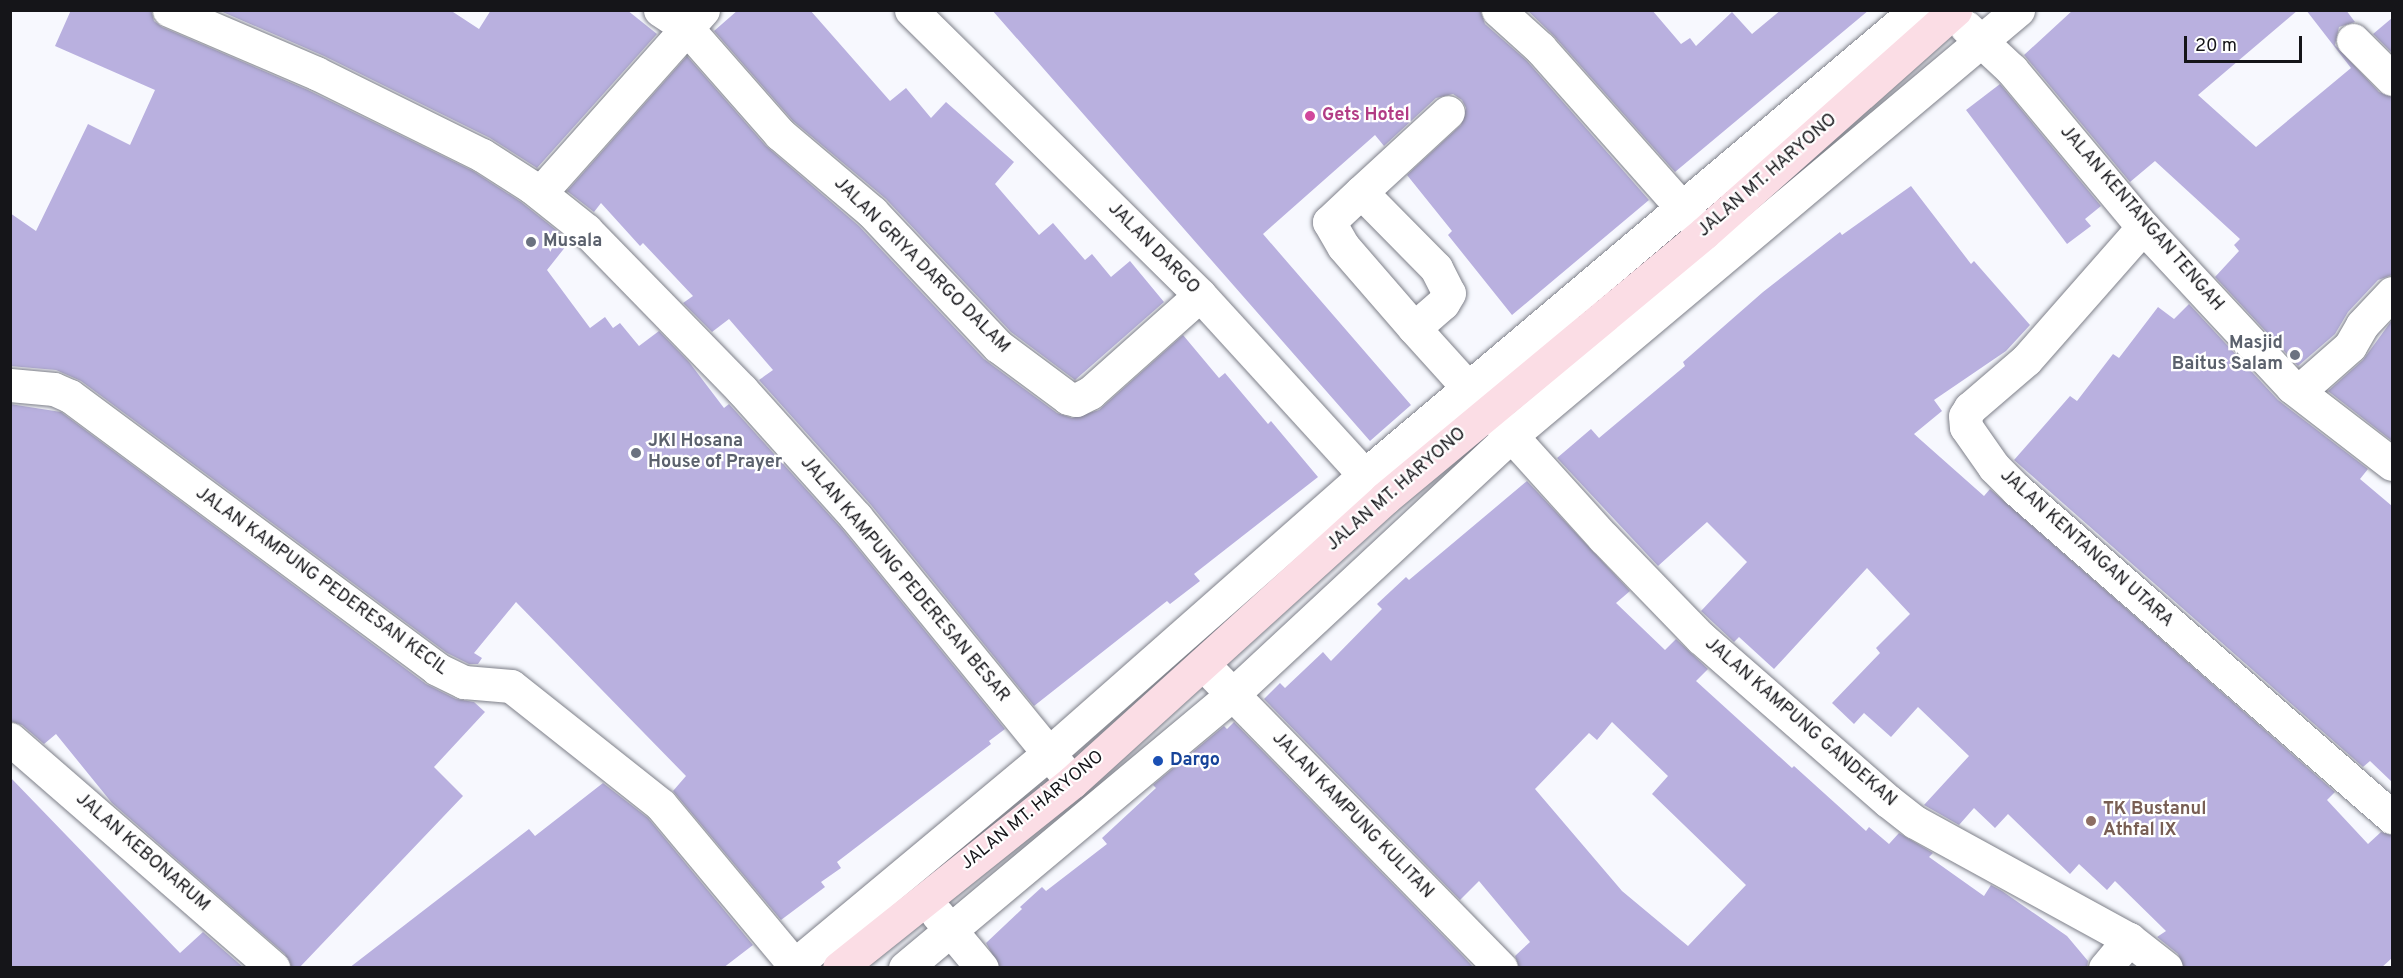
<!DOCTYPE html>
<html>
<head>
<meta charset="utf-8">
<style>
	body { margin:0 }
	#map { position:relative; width:2403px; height:978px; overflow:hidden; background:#f7f8fe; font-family:Overpass,sans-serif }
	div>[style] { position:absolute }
	.building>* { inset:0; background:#b9b0df }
	.roads { filter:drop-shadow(0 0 2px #7e8089) drop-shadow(0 0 2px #7e8089) }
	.minor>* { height:33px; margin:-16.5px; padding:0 16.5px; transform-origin:16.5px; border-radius:16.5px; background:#fff }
	.major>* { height:33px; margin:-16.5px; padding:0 16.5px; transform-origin:16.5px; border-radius:16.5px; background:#fbdde5 }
	.dots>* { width:16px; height:16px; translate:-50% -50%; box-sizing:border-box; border:3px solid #fff; border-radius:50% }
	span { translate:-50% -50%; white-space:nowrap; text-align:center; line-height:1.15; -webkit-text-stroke:4.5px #fff; paint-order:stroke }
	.hotel-label { font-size:18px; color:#b23c85; font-weight:700 }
	.left { translate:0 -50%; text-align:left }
	.street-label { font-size:18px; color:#151519 }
	.worship-label { font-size:18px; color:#5b616d; font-weight:700 }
	.right { translate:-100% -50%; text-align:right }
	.transit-label { font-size:18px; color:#164399; font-weight:700 }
	.education-label { font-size:18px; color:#785e54; font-weight:700 }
	.frame { position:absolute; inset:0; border:12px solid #151519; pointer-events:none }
	.scale { position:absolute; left:2184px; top:36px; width:118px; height:27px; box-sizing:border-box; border:3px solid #151519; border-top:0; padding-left:8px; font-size:18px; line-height:21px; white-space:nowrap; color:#151519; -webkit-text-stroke:4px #fff; paint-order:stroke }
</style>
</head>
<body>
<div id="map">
	<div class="building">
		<i style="clip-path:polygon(71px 10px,151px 10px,154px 21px,162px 27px,308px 90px,473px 171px,521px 202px,570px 241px,547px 270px,590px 328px,605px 317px,613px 328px,620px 323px,639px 346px,659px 331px,689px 362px,724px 408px,729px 404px,842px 529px,1005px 729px,989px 741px,991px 744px,837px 862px,841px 868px,821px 882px,825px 887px,781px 920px,673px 791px,686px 776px,516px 602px,474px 653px,482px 658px,478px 664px,469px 664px,447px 653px,81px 381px,56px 370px,10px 366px,10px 213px,36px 231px,88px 124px,130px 145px,155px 90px,55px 46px)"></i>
		<i style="clip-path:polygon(218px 10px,450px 10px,479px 29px,491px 10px,627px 10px,657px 34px,537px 168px,490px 138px,324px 56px)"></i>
		<i style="clip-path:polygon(738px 10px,810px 10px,890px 101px,906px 88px,931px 118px,946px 102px,1014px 162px,995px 184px,1039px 235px,1053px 223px,1085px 260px,1092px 254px,1111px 277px,1130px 261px,1164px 302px,1075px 380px,1011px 332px,886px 199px,793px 121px,714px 31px)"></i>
		<i style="clip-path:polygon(992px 10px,1480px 10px,1485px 24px,1527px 61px,1649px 200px,1512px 315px,1448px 235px,1452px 231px,1407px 175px,1461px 125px,1466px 108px,1462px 100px,1453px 94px,1436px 98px,1384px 146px,1375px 135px,1263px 234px,1411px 405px,1370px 441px)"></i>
		<i style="clip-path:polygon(1527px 10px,1652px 10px,1681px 44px,1690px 38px,1696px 46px,1732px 12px,1752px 34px,1781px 10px,1869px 10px,1675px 172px,1554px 36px)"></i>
		<i style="clip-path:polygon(2073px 10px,2298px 10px,2198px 95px,2256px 147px,2351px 68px,2306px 10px,2346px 10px,2355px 22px,2339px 27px,2335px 45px,2379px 92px,2392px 97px,2392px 275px,2378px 280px,2348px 312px,2335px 334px,2298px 366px,2215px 277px,2239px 251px,2234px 245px,2240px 239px,2155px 161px,2130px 182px,2024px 55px)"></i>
		<i style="clip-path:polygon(2392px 18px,2392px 53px,2373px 34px)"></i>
		<i style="clip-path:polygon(687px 56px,766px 146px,859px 226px,984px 359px,1057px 413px,1072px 418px,1099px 410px,1183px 335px,1219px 378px,1225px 373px,1268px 424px,1271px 421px,1318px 477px,1194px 574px,1200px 581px,1170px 604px,1167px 601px,1034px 706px,871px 505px,759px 380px,773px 370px,729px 319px,712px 332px,683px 303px,693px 296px,643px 243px,640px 246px,601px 203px,594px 212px,567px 191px)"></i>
		<i style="clip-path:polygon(2000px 84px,2101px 206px,2085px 219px,2091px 226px,2067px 244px,1966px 110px)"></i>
		<i style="clip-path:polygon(1911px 186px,1971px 264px,1974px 261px,2030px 325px,2006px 351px,1934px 400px,1942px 411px,1914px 434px,1984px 496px,1990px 489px,2335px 792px,2327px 800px,2368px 844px,2381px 832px,2392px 835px,2392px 958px,2381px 968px,2184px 968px,2178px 954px,2157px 937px,2166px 931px,2115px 881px,2107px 890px,2079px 864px,2070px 874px,2008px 814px,1995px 828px,1974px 808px,1959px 825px,1924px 805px,1969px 756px,1918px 707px,1891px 737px,1864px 713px,1854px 724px,1832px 703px,1880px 653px,1876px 648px,1910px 614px,1867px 568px,1774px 669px,1739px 637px,1734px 642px,1701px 611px,1747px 562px,1707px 522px,1658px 566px,1557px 458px,1591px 429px,1599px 438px,1685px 366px,1683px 362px,1763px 292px,1840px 232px,1842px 235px)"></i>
		<i style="clip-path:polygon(2189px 304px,2278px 400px,2368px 469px,2360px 479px,2392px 506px,2392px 782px,2370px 761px,2363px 767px,2014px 460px,2070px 396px,2077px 401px,2113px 354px,2119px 358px,2158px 307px,2174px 319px)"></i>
		<i style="clip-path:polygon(2392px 320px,2392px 441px,2328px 391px,2363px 360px)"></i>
		<i style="clip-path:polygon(10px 404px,61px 412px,426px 684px,456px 699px,474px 702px,485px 712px,434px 767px,463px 796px,299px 968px,291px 968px,285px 954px,112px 803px,56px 734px,44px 744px,22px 725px,10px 721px)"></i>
		<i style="clip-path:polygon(evenodd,1527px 481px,1630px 591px,1616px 603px,1665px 650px,1676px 639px,1708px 669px,1696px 681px,1792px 768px,1794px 766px,1866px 831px,1869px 827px,1889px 844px,1899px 833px,1933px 853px,1929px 857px,1984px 896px,1991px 885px,2002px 891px,2067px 936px,2088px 961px,2087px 968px,1519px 968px,1515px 956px,1530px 942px,1479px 881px,1460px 900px,1264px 699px,1280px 683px,1285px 688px,1323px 652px,1331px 661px,1382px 609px,1377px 604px,1406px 577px,1409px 580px,1527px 481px,1612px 722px,1668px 776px,1652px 794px,1746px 885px,1688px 946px,1622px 891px,1535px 789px,1589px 733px,1597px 740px,1612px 722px)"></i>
		<i style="clip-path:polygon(1234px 722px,1463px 956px,1474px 968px,1000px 968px,986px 943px,1022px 909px,1020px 907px,1042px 887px,1046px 891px,1107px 844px,1102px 838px,1156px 788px,1153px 785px,1224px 726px,1227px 729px)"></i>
		<i style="clip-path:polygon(10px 777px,180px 953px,203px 932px,244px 968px,10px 968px)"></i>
		<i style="clip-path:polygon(603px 783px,648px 818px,753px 945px,723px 968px,349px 968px,529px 829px,535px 836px)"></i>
	</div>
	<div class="roads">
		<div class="minor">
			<i style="left:169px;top:10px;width:160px;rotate:23.2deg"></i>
			<i style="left:316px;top:73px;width:185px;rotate:26.3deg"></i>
			<i style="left:482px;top:155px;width:59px;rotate:32.6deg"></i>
			<i style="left:532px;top:187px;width:69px;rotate:38.5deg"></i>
			<i style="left:586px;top:230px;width:223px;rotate:45.7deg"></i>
			<i style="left:742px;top:390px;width:171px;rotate:48.1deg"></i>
			<i style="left:856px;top:517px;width:328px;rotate:50.8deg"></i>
			<i style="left:660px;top:10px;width:30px;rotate:33deg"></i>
			<i style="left:685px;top:26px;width:144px;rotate:48.7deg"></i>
			<i style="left:780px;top:134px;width:121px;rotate:40.3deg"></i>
			<i style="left:872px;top:212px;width:184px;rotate:46.8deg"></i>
			<i style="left:998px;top:346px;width:87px;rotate:36.6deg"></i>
			<i style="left:1068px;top:398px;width:8px;rotate:14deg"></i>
			<i style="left:1076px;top:400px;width:16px;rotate:-27deg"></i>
			<i style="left:1090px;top:393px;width:147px;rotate:-41.7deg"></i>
			<i style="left:911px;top:10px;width:406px;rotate:44.6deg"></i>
			<i style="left:1200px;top:295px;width:267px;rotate:47.6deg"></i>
			<i style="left:1498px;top:10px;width:57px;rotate:42.1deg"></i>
			<i style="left:1540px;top:48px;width:237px;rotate:48.4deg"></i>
			<i style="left:1966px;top:27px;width:63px;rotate:43.1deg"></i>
			<i style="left:2012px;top:70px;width:204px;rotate:50.2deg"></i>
			<i style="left:2143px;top:227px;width:219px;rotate:47deg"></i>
			<i style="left:2292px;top:387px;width:126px;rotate:37.6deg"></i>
			<i style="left:2353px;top:40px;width:55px;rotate:45deg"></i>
			<i style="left:1361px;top:192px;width:107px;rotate:45.4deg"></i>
			<i style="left:1436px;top:268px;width:28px;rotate:63deg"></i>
			<i style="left:1449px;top:293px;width:12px;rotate:121deg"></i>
			<i style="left:1443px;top:303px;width:38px;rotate:139deg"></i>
			<i style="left:1414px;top:328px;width:108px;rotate:-130.9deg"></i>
			<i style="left:1343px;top:246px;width:28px;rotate:-120deg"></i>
			<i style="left:1329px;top:222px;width:44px;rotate:-43.2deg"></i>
			<i style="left:1361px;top:192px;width:118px;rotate:-42.6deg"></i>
			<i style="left:540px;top:193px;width:245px;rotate:-48.3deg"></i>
			<i style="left:2143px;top:227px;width:177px;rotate:131.3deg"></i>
			<i style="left:2026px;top:360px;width:74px;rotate:139.4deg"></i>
			<i style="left:1970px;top:408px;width:9px;rotate:122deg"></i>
			<i style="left:1965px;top:416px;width:11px;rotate:85deg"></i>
			<i style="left:1966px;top:427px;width:49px;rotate:55deg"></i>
			<i style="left:1994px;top:467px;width:33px;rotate:45deg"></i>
			<i style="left:2017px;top:490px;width:498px;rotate:41.1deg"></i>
			<i style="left:1414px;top:328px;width:283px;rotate:47.9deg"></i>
			<i style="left:1604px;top:538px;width:139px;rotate:45.9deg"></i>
			<i style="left:1701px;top:638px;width:248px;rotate:41.1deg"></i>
			<i style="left:1888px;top:801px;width:34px;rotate:38deg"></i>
			<i style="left:1915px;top:822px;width:244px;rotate:28.7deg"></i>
			<i style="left:2129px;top:939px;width:47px;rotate:38.1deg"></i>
			<i style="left:10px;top:385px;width:44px;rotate:5.2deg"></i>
			<i style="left:54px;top:389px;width:17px;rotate:24deg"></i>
			<i style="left:70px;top:396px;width:457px;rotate:36.6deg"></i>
			<i style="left:437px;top:669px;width:30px;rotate:26deg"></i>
			<i style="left:464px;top:682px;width:47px;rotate:4.9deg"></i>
			<i style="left:511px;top:686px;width:191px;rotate:38.4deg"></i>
			<i style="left:661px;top:805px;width:212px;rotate:50.2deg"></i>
			<i style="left:2299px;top:391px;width:68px;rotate:-41.4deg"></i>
			<i style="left:2350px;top:346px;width:24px;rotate:-60deg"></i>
			<i style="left:2362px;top:325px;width:44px;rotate:-46.8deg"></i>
			<i style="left:1203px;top:664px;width:426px;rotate:45.6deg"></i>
			<i style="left:10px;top:739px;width:349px;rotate:41deg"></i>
			<i style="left:937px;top:914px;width:70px;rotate:50.2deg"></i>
			<i style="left:791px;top:968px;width:334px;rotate:-39.8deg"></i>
			<i style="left:1048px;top:754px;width:422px;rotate:-41.4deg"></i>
			<i style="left:1365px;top:475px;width:721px;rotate:-40.16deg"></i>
			<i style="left:905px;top:968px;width:427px;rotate:-39.9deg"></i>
			<i style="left:1233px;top:694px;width:381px;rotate:-42.9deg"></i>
			<i style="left:1512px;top:435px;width:661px;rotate:-40.03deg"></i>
			<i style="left:2105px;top:968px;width:38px;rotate:-50deg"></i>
		</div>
		<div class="major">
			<i style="left:839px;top:968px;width:298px;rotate:-38.6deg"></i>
			<i style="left:1072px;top:782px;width:423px;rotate:-42.2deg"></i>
			<i style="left:1385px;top:498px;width:415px;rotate:-39.7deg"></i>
			<i style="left:1704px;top:233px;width:336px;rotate:-41.6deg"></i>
		</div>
	</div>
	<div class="dots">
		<i style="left:1310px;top:116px;background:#d1479c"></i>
		<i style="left:531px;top:242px;background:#6b7280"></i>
		<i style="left:2295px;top:355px;background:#6b7280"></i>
		<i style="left:636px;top:453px;background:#6b7280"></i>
		<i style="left:1158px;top:761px;background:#1a4fb4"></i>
		<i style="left:2091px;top:821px;background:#8d6e63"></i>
	</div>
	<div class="hotel-label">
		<span class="left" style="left:1322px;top:116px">Gets Hotel</span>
	</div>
	<div class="street-label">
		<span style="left:1768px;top:176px;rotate:-41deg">JALAN MT. HARYONO</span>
		<span style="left:2141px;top:219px;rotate:49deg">JALAN KENTANGAN TENGAH</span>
		<span style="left:1153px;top:249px;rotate:45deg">JALAN DARGO</span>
		<span style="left:921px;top:266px;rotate:45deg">JALAN GRIYA DARGO DALAM</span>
		<span style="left:1397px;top:490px;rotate:-41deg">JALAN MT. HARYONO</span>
		<span style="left:2086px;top:549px;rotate:42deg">JALAN KENTANGAN UTARA</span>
		<span style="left:904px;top:580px;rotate:50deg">JALAN KAMPUNG PEDERESAN BESAR</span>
		<span style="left:321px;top:582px;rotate:36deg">JALAN KAMPUNG PEDERESAN KECIL</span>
		<span style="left:1800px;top:723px;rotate:41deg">JALAN KAMPUNG GANDEKAN</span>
		<span style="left:1033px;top:811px;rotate:-39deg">JALAN MT. HARYONO</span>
		<span style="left:1352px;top:816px;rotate:46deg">JALAN KAMPUNG KULITAN</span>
		<span style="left:142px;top:853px;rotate:41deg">JALAN KEBONARUM</span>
	</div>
	<div class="worship-label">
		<span class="left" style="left:543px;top:242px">Musala</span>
		<span class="right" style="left:2283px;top:355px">Masjid<br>Baitus Salam</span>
		<span class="left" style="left:648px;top:453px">JKI Hosana<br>House of Prayer</span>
	</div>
	<div class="transit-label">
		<span class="left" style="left:1170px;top:761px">Dargo</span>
	</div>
	<div class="education-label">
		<span class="left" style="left:2103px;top:821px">TK Bustanul<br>Athfal IX</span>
	</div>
	<div class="frame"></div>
	<div class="scale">20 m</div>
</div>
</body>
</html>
